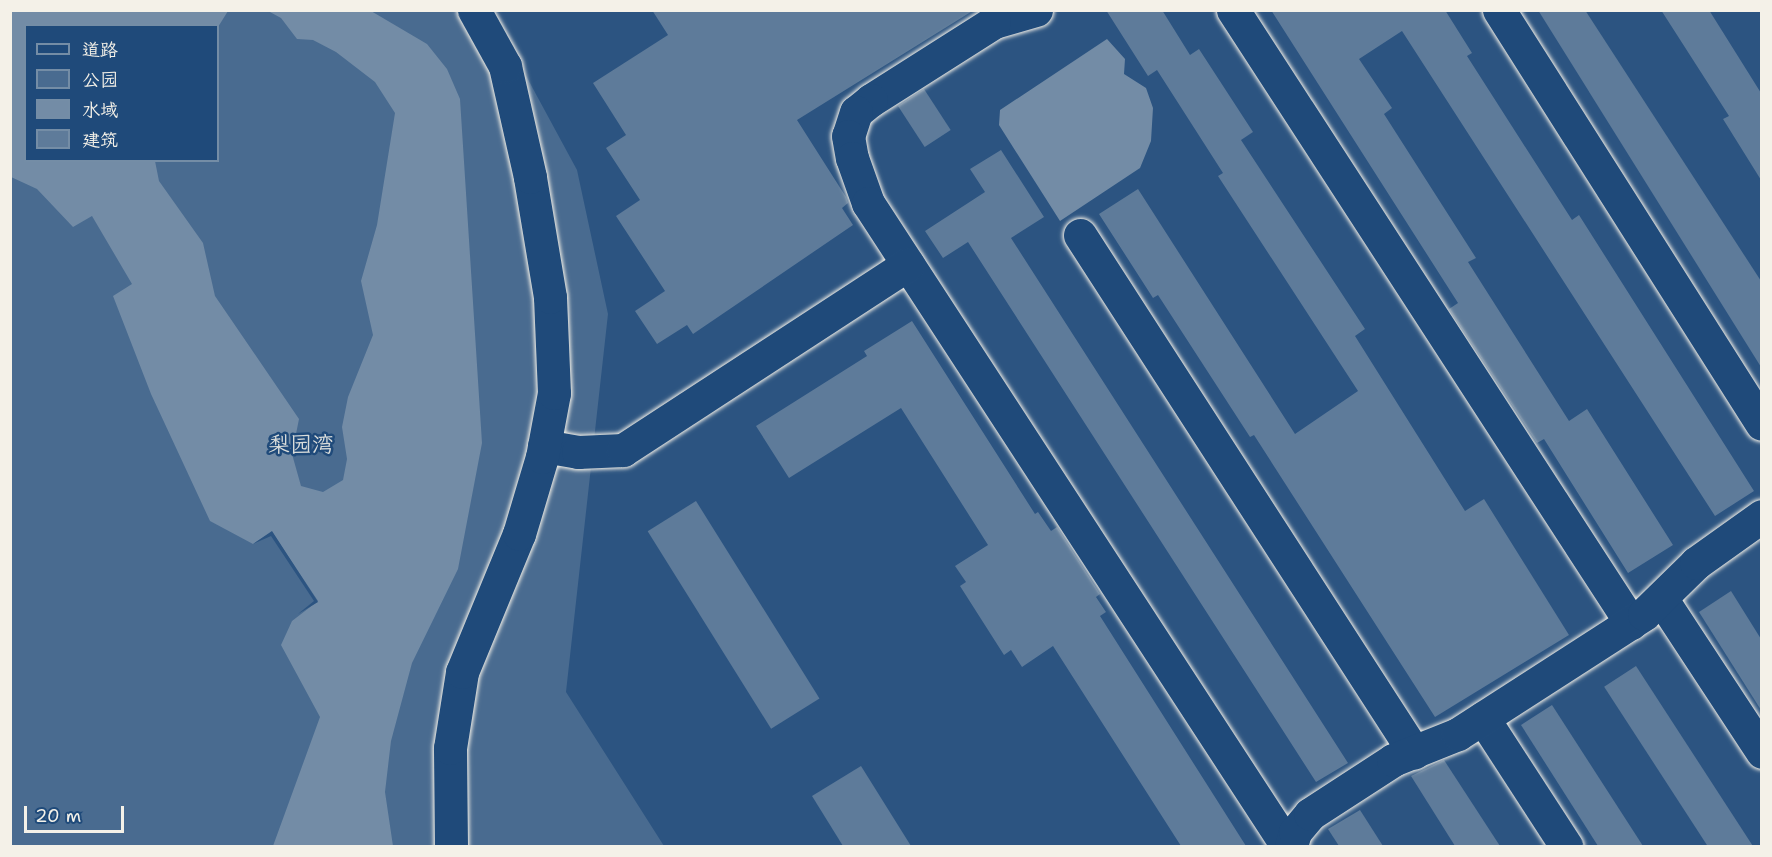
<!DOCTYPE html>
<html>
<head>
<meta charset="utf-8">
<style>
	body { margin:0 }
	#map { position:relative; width:1772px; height:857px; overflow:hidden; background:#2c5481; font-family:"Shantell Sans","LXGW WenKai TC",sans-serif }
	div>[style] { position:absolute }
	.green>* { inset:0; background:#496b90 }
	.water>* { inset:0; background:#738ca6 }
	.pier>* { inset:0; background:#2c5481 }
	.building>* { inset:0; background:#5e7b9a; transform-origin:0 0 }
	.roads { filter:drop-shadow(0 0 2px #f4f1e8) drop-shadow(0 0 2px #f4f1e8) }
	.minor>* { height:33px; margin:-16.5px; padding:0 16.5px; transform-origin:16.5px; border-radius:16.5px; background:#1f4a7a }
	span { translate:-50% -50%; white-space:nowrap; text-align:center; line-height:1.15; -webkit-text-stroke:5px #1f4a7a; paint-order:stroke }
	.park-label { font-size:22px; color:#dadddb }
	.frame { position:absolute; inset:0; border:12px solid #f4f1e8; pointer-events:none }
	.legend { position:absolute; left:24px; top:24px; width:195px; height:138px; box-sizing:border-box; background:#1f4a7a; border:2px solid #748da6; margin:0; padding:8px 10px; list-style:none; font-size:18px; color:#f4f1e8 }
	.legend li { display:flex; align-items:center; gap:12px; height:30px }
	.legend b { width:30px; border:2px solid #748da6 }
	.scale { position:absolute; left:24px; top:806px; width:100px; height:27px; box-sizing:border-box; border:3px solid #f4f1e8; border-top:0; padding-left:8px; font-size:18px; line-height:21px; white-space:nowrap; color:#f4f1e8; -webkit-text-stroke:4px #1f4a7a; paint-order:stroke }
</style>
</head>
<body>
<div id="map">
	<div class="green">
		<i style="clip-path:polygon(evenodd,10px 11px,491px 11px,577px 170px,608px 314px,566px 692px,664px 846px,11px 846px,10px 11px,26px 26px,218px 26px,218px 160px,26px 160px,26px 26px)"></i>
	</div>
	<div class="water">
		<i style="clip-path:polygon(11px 11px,228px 11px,218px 27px,26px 26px,26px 160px,155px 161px,159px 181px,203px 243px,215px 296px,299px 419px,292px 454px,301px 486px,323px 492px,343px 480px,347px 459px,342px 427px,348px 397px,373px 335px,361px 281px,377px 225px,395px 113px,375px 82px,336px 52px,313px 40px,297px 39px,281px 18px,268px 11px,371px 11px,427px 44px,447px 69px,460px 99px,482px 443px,458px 569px,412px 663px,391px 741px,385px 792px,393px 846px,273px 846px,320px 717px,281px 645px,292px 621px,318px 601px,272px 532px,253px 544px,210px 521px,151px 394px,113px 296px,132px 284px,92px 216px,73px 227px,37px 189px,11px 177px)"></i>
		<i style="clip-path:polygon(1107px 39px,1125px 59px,1124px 74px,1146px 88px,1153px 108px,1151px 141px,1140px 168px,1060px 221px,999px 125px,1000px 110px)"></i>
	</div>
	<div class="pier">
		<i style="clip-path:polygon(272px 531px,318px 602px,298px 614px,314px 601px,271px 536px,253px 544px)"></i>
	</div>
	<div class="building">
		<i style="clip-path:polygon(652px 10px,974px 10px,797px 120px,846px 197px,848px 203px,842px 208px,853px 225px,693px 334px,687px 325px,657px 344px,635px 311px,665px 291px,616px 216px,640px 200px,606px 148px,626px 135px,593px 83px,668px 35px)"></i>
		<i style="clip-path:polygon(1106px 10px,1162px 10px,1190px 55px,1199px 49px,1253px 132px,1241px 140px,1365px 329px,1355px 336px,1465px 511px,1484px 499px,1569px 635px,1435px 717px,1254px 435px,1250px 437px,1158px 295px,1153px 298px,1099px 214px,1138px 189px,1295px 434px,1358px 391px,1218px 176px,1223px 173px,1157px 70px,1148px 76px)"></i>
		<i style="clip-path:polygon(1271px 10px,1445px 10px,1472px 53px,1467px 56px,1572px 220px,1579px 215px,1754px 491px,1715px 516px,1402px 31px,1359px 59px,1392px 108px,1384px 114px,1476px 258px,1468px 262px,1569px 421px,1587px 409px,1673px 545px,1628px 573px,1544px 439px,1537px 443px,1449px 309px,1458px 303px)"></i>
		<i style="clip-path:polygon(1538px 10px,1585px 10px,1761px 281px,1761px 367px)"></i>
		<i style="clip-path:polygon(1661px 10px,1709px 10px,1761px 93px,1761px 180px,1723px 119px,1729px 116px)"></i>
		<i style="left:924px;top:89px;width:49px;height:31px;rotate:57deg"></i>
		<i style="clip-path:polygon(1001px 150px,1044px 217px,1011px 238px,1348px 763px,1316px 782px,968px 242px,943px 258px,925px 231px,985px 192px,970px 169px)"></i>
		<i style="clip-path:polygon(912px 321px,1035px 514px,1038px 512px,1051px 531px,1057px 527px,1100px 594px,1096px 597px,1106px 612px,1100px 616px,1246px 846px,1181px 846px,1053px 646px,1022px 667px,1011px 650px,1004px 655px,960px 586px,966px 582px,955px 566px,988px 545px,901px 408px,789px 478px,756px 426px,867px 356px,864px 351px)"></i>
		<i style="left:696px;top:501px;width:233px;height:57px;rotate:58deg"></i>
		<i style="clip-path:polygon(1731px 591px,1761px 639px,1761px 710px,1699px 612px)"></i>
		<i style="left:1636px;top:666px;width:214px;height:38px;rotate:57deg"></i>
		<i style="clip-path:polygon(1552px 705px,1643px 846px,1598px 846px,1521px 725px)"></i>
		<i style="clip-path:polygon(1444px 760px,1500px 846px,1455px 846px,1411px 776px)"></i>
		<i style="clip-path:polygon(861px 766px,911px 846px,843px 846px,812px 796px)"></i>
		<i style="clip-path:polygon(1360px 810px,1383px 846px,1339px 846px,1328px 829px)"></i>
	</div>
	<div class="roads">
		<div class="minor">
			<i style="left:1036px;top:10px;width:44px;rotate:164.1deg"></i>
			<i style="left:994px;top:22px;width:146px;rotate:147.6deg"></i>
			<i style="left:871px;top:100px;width:19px;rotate:141deg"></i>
			<i style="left:856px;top:112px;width:25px;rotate:108deg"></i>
			<i style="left:848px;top:136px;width:22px;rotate:80deg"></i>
			<i style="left:852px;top:158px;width:48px;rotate:70.4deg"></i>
			<i style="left:868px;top:203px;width:767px;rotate:56.91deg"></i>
			<i style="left:1233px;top:10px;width:731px;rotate:57.01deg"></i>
			<i style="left:1499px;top:10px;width:490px;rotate:57.6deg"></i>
			<i style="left:1080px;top:235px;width:616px;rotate:57.14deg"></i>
			<i style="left:544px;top:446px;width:35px;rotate:10deg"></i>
			<i style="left:578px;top:452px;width:45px;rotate:-2.5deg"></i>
			<i style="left:623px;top:450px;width:340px;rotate:-33.1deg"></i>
			<i style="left:1661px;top:598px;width:184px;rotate:56.7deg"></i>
			<i style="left:1483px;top:718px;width:153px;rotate:57deg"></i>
			<i style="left:451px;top:846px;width:98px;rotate:-90.6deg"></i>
			<i style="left:450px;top:748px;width:77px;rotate:-81deg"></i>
			<i style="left:462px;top:672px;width:149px;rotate:-67.6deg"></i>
			<i style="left:519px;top:534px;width:80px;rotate:-73.4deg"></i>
			<i style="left:542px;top:457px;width:65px;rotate:-79.4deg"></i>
			<i style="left:554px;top:393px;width:96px;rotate:-92.4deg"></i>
			<i style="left:550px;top:297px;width:122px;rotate:-99.5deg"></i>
			<i style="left:530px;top:177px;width:114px;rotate:-102.7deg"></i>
			<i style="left:505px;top:66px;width:64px;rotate:-119deg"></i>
			<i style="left:1291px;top:846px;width:15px;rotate:-74deg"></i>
			<i style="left:1295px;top:832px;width:23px;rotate:-50deg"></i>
			<i style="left:1310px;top:814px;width:99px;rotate:-33deg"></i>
			<i style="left:1393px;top:760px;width:70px;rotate:-21.8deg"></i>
			<i style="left:1458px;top:734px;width:221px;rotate:-32.8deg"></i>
			<i style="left:1644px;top:614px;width:73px;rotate:-44.4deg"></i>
			<i style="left:1696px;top:563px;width:81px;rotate:-35.5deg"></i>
		</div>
	</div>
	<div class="park-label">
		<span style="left:301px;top:445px">梨园湾</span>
	</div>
	<div class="frame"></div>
	<ul class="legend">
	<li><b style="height:8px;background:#1f4a7a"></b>道路</li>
	<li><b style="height:16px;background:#496b90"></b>公园</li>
	<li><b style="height:16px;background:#738ca6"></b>水域</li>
	<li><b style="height:16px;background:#5e7b9a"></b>建筑</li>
	</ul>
	<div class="scale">20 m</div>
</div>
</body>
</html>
